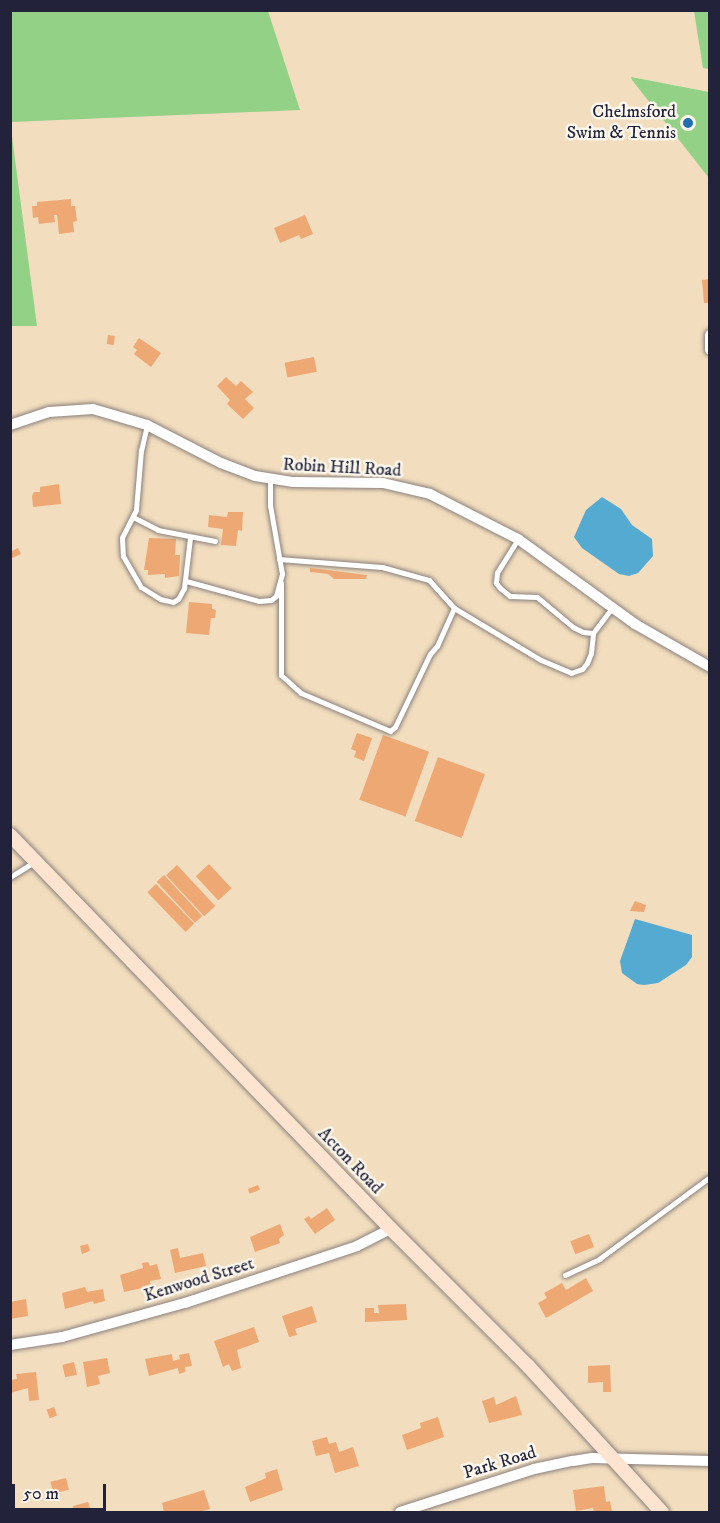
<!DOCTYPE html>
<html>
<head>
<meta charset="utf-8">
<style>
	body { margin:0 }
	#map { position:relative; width:720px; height:1523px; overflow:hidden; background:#f2ddbe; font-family:"IM FELL DW Pica",serif }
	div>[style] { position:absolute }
	.green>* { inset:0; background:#93d186 }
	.water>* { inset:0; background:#54aad1 }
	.building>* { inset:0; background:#eea874; transform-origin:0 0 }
	.roads { filter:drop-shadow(0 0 2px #8a807c) drop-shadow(0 0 2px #8a807c) }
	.lane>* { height:5px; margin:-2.5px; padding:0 2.5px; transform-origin:2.5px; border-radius:2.5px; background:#fff }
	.street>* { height:10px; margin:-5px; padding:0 5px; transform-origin:5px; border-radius:5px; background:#fff }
	.secondary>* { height:14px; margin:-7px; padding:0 7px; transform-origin:7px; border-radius:7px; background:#fde4d1 }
	.dots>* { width:16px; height:16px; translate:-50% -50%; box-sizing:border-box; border:3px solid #fbf7ec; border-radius:50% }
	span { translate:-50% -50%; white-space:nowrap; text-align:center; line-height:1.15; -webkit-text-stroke:5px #fbf7ec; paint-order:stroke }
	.poi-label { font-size:18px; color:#22223b }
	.right { translate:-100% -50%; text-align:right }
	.street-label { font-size:18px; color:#22223b }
	.frame { position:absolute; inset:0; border:12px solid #22223b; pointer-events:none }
	.scale { position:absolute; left:12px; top:1484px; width:94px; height:27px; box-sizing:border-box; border:3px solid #22223b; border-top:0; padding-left:8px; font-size:18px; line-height:21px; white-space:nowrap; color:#22223b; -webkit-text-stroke:4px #fbf7ec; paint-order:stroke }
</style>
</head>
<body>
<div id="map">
	<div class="green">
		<i style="clip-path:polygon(10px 11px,268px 11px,300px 110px,11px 122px)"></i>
		<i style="clip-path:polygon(694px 11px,709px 11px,709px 69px,703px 68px)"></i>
		<i style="clip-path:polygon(631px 77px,709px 92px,709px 178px,632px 80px)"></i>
		<i style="clip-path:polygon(10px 129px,11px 129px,37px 326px,11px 326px)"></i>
	</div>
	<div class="water">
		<i style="clip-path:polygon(602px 497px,621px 509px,632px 525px,652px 539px,653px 556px,638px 573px,629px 576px,619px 574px,582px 548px,574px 537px,586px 510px)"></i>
		<i style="clip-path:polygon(635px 919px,692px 935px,692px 957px,686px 965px,658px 983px,644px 985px,637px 984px,622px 973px,620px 961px)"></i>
	</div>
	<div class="building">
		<i style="clip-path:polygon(71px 199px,71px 206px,75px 206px,77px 221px,73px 222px,74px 232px,59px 234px,57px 215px,54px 215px,55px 222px,39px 224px,38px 217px,33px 218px,32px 206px,37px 206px,37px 202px)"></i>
		<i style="clip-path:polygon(305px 215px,313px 234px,301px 239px,299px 235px,280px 243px,274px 228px)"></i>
		<i style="clip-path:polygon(710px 279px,710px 303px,704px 303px,702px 280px)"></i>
		<i style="left:108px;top:335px;width:7px;height:9px;rotate:8deg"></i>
		<i style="clip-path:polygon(139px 338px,161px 353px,151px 367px,134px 354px,137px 350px,133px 347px)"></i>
		<i style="left:314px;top:357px;width:15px;height:30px;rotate:79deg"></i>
		<i style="clip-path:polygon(226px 377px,236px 386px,241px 381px,253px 392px,245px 399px,254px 408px,243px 419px,227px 404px,230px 400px,217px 386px)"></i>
		<i style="clip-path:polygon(59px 484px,61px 504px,33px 507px,32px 496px,34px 492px,40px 492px,40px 487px)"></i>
		<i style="clip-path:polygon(228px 512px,243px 512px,242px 531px,238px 530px,236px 546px,221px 545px,223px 529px,208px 527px,209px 515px,227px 517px)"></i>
		<i style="clip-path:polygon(149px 538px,176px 539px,175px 555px,180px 555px,179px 576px,165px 578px,165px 574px,148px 575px,148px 570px,144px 570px)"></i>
		<i style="clip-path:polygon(18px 548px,21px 554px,10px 559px,10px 552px)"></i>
		<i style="clip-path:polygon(310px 568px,367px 575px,366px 579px,334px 579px,328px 574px,310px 572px)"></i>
		<i style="clip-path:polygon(189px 602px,212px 604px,212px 609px,216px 610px,215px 618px,211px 618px,209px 635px,186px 633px)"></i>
		<i style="clip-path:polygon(357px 733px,372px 738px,364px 761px,354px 757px,356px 751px,351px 749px)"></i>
		<i style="left:383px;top:735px;width:49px;height:69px;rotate:20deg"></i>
		<i style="left:438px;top:757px;width:50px;height:68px;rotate:20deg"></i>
		<i style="left:209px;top:864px;width:33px;height:18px;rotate:47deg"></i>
		<i style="left:177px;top:865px;width:56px;height:15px;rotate:47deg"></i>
		<i style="left:164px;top:875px;width:56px;height:10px;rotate:47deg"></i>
		<i style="left:156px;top:884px;width:55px;height:12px;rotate:46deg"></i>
		<i style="clip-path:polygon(635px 901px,646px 905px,644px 912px,630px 911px)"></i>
		<i style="left:258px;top:1185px;width:5px;height:11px;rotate:68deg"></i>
		<i style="clip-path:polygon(327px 1208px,335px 1220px,315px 1234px,304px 1219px,309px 1216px,311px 1219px)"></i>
		<i style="clip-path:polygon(280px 1224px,284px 1235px,279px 1239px,280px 1243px,255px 1252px,250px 1237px)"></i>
		<i style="left:589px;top:1234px;width:14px;height:20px;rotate:69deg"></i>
		<i style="clip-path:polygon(88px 1244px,90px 1251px,82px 1254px,80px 1246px)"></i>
		<i style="clip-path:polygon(178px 1248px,180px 1258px,203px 1253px,206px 1266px,175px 1273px,170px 1250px)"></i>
		<i style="clip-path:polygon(148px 1262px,150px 1266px,157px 1264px,161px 1279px,150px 1281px,151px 1286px,124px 1292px,120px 1275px,143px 1268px,142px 1263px)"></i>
		<i style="clip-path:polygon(586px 1278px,593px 1291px,546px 1318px,538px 1303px,547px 1298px,544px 1293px,562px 1283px,566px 1290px)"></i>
		<i style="clip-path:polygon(85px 1287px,87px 1292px,103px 1289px,105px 1301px,94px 1304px,93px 1301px,65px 1309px,62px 1293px)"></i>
		<i style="clip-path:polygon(26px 1299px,28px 1316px,10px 1319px,10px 1302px)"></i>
		<i style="clip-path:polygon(406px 1304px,407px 1320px,365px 1322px,365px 1308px,374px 1308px,374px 1313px,379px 1313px,378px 1305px)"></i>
		<i style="clip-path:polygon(312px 1306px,317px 1322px,295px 1329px,297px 1335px,289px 1337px,282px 1316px)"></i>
		<i style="clip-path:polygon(254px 1327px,259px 1342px,237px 1350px,241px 1368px,232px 1371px,229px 1364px,223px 1367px,214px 1341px)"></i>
		<i style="clip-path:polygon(189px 1353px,192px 1366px,185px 1367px,185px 1372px,179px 1374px,178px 1368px,149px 1376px,145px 1359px,172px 1354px,173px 1361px,180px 1359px,179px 1355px)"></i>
		<i style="clip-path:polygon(107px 1358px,110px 1373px,98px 1376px,100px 1384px,87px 1387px,83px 1362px)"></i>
		<i style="left:74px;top:1362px;width:13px;height:12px;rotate:77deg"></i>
		<i style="clip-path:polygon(610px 1365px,611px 1392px,603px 1392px,603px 1382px,588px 1383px,588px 1366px)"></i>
		<i style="clip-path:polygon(36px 1372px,39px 1400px,29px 1401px,28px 1388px,10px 1393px,10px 1380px,17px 1379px,16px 1374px)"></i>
		<i style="clip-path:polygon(516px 1396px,522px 1415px,489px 1423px,482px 1401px,494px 1397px,496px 1405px)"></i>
		<i style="left:54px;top:1407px;width:9px;height:8px;rotate:69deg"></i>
		<i style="clip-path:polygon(438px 1417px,444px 1437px,407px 1450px,402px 1435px,421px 1428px,420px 1423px)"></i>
		<i style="clip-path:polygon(327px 1437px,329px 1444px,336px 1442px,339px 1452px,353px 1447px,359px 1466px,335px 1473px,329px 1453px,316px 1456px,312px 1441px)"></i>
		<i style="clip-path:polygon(277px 1469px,283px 1490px,250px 1502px,245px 1487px,266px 1478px,265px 1473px)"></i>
		<i style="left:66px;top:1478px;width:12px;height:16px;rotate:76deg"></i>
		<i style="clip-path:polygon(604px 1486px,606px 1502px,610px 1501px,612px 1512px,594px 1512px,593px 1508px,576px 1511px,573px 1490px)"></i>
		<i style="clip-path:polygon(204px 1490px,210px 1509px,199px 1512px,164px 1512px,162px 1503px)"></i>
		<i style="clip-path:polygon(88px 1502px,91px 1512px,74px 1512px,73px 1506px)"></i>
	</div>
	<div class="roads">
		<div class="lane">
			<i style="left:147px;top:425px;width:26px;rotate:103deg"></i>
			<i style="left:141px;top:450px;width:60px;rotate:94.8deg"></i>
			<i style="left:136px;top:510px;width:31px;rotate:117deg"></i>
			<i style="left:122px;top:538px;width:18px;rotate:87deg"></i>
			<i style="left:123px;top:556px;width:36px;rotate:60deg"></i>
			<i style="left:141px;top:587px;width:22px;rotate:32deg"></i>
			<i style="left:160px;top:599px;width:13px;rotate:13deg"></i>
			<i style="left:173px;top:602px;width:6px;rotate:-31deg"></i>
			<i style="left:178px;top:599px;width:13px;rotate:-61deg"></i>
			<i style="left:184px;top:588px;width:50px;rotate:-83.2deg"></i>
			<i style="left:133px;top:517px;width:28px;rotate:27deg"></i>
			<i style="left:158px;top:530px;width:58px;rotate:10.9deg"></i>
			<i style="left:518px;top:539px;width:40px;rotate:122deg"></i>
			<i style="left:497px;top:573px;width:10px;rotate:96deg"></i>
			<i style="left:496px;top:583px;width:6px;rotate:51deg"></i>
			<i style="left:500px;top:588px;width:13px;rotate:39deg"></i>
			<i style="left:510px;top:596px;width:27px;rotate:2deg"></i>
			<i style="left:537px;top:597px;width:47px;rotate:39.8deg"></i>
			<i style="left:573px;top:627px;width:11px;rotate:27deg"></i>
			<i style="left:583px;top:632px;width:10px;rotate:6deg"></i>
			<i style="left:279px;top:559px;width:103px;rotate:4.4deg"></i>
			<i style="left:382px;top:567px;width:49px;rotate:15.5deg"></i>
			<i style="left:429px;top:580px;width:38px;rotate:48deg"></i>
			<i style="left:454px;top:608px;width:101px;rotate:30.9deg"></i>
			<i style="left:541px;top:660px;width:33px;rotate:23deg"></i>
			<i style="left:571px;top:673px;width:12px;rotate:-20deg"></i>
			<i style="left:582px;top:669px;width:8px;rotate:-50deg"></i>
			<i style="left:587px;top:663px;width:11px;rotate:-68deg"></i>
			<i style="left:591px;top:653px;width:20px;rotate:-84deg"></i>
			<i style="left:593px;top:633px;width:31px;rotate:-53deg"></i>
			<i style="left:186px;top:581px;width:76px;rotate:15.3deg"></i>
			<i style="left:259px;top:601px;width:12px;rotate:-5deg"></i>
			<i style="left:271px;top:600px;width:6px;rotate:-39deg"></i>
			<i style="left:276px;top:596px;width:23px;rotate:-75deg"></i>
			<i style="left:282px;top:574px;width:70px;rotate:-99.9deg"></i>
			<i style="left:270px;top:505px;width:25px;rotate:-90deg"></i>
			<i style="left:281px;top:583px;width:92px;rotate:90deg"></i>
			<i style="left:281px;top:675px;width:27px;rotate:42deg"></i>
			<i style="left:301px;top:693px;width:97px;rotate:23.1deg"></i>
			<i style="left:390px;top:731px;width:6px;rotate:-39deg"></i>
			<i style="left:395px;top:727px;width:81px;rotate:-64.4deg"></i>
			<i style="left:430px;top:654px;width:11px;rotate:-49deg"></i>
			<i style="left:437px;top:646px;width:42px;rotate:-65.9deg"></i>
			<i style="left:10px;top:877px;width:28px;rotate:-32deg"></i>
			<i style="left:565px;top:1275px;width:38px;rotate:-25deg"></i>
			<i style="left:599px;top:1259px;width:138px;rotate:-36.5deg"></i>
		</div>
		<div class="street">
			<i style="left:710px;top:335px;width:15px;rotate:90deg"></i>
			<i style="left:10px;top:425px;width:41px;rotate:-18.4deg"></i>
			<i style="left:49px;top:412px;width:44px;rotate:-3.9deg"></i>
			<i style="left:93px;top:409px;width:56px;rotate:16.5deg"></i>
			<i style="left:147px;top:425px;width:83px;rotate:27.2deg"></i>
			<i style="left:221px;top:463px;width:36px;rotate:21deg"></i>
			<i style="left:255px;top:476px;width:39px;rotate:9deg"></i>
			<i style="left:294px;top:482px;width:89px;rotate:0.6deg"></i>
			<i style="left:383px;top:483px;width:48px;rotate:13.2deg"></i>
			<i style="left:430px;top:494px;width:99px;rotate:27.1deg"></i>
			<i style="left:518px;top:539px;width:145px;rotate:36deg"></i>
			<i style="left:635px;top:624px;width:86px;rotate:29.8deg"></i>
			<i style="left:10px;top:1345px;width:53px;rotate:-8.7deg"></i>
			<i style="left:62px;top:1337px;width:128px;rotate:-15.5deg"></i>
			<i style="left:185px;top:1303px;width:181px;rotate:-18.3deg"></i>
			<i style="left:357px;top:1246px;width:38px;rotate:-27deg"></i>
			<i style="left:400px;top:1512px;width:141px;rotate:-17.8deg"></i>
			<i style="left:534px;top:1469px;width:40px;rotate:-12deg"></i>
			<i style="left:573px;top:1461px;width:19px;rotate:-9deg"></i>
			<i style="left:592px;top:1458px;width:118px;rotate:1.5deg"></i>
		</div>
		<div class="secondary">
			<i style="left:10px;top:835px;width:548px;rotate:45.96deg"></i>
			<i style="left:391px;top:1229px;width:194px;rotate:45deg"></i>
			<i style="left:528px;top:1366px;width:198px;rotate:47.5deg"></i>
		</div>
	</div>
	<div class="dots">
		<i style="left:688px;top:123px;background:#1f6fb2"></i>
	</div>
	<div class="poi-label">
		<span class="right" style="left:676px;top:123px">Chelmsford<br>Swim &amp; Tennis</span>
	</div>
	<div class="street-label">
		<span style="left:342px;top:468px;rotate:3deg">Robin Hill Road</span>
		<span style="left:350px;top:1161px;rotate:46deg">Acton Road</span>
		<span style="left:199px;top:1280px;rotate:-17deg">Kenwood Street</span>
		<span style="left:500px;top:1463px;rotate:-17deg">Park Road</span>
	</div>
	<div class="frame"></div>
	<div class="scale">50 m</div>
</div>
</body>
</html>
